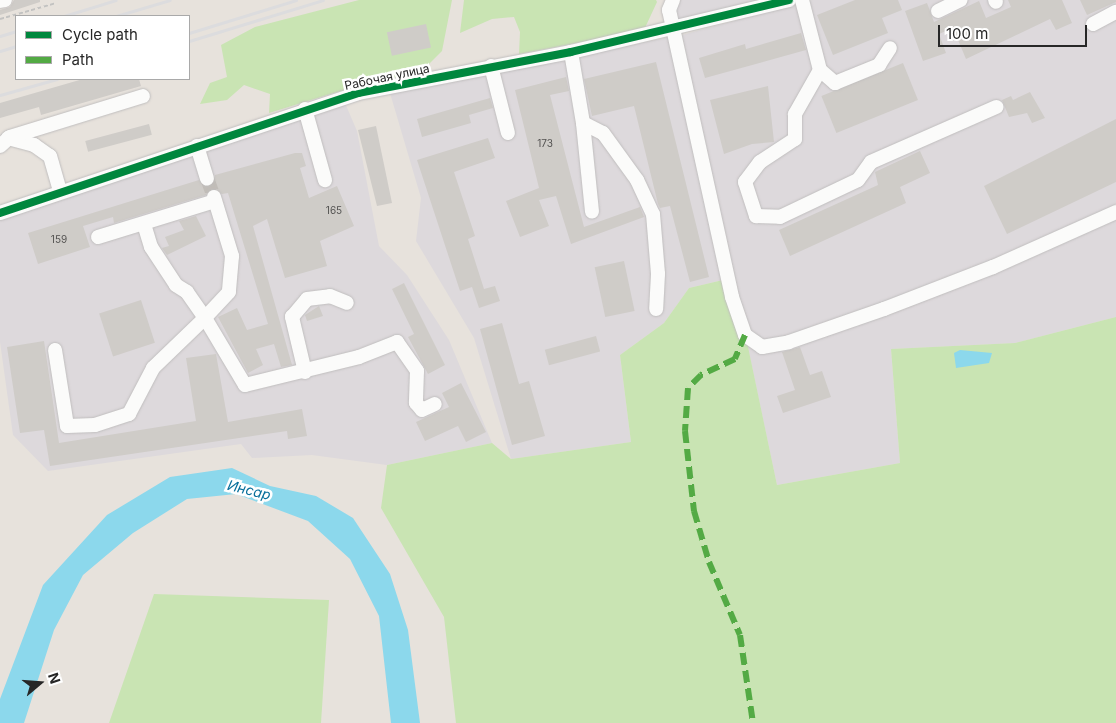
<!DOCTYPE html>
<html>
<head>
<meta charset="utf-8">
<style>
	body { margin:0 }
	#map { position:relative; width:1116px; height:723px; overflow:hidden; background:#e7e2dc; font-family:Inter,sans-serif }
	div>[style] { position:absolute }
	.industrial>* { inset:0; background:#ddd9dc }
	.green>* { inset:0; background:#c9e4b3 }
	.water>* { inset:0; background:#8cd8ec }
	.building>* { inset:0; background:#cfccc8; transform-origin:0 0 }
	.minor-tunnel>* { height:14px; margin-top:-7px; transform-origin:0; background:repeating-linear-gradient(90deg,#c1bdb8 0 14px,transparent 0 21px) }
	.path>* { height:2px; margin-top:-1px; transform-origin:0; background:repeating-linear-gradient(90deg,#c2c2c1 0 4px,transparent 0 6.5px) }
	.roads { filter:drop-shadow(0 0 1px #c0bebe) drop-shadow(0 0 1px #c0bebe) }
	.minor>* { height:14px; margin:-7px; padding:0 7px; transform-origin:7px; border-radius:7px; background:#fbfbfa }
	.rail>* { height:3px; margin:-1.5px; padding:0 1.5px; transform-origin:1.5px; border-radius:1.5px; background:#dcdcde }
	.quiet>* { height:6px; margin-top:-3px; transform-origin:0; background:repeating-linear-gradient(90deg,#53aa44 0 12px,transparent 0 18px) }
	.cycleway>* { height:8px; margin:-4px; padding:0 4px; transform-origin:4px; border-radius:4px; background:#00873e }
	span { translate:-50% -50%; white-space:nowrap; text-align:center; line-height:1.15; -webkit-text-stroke:5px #fff; paint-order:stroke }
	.number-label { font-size:10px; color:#525150 }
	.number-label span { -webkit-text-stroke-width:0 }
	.street-label { font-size:12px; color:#272727 }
	.water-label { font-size:14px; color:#086f9b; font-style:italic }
	.legend { position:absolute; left:15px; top:15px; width:175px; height:65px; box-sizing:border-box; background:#fff; border:1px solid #a9a9a9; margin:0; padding:6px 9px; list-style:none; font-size:15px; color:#272727 }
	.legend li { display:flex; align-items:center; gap:10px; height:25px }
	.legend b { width:25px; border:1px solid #a9a9a9 }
	.north { position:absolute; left:15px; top:658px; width:50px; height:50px; -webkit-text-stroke:4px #fff; paint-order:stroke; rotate:72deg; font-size:14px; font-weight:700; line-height:20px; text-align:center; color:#272727 }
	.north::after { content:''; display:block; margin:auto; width:18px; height:22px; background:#272727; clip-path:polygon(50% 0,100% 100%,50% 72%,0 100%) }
	.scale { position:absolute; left:938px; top:25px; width:149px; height:22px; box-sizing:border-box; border:2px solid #272727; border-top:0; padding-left:6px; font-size:15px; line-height:18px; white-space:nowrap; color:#272727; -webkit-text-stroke:4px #fff; paint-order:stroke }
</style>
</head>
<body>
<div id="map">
	<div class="industrial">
		<i style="clip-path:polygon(669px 0,764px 0,676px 22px)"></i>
		<i style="clip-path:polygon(812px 0,1116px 0,1116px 317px,1015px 343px,891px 349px,900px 463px,777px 485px,682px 35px)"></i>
		<i style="clip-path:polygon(670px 37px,723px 280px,689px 288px,664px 323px,620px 355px,631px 442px,511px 459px,474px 338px,416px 241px,421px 198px,390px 93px)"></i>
		<i style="clip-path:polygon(345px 103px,357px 131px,379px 246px,407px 275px,449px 340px,492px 443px,387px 465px,312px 455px,252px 458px,241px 444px,48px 471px,13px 435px,0 342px,0 217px)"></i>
	</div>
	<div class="green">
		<i style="clip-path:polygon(359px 0,452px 0,442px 51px,422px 71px,337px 92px,269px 113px,270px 94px,244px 85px,227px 100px,200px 104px,210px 83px,227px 77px,221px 45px,255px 27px)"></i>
		<i style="clip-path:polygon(464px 0,656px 0,657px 2px,644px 30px,519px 54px,520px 32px,514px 17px,492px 19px,460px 33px)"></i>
		<i style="clip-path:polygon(723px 280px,734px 280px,777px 485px,900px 463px,891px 349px,1015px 343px,1116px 317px,1116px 723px,456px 723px,444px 617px,381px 508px,387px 465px,492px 443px,511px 459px,631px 442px,620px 355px,664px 323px,689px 288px)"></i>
		<i style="clip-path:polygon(154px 594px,329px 600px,321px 723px,109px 723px)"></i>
	</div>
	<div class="water">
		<i style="clip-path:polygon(960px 350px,992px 353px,989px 363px,956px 368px,954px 353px)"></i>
		<i style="clip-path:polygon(232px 468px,270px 486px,316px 496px,353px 518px,390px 574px,408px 630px,420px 723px,391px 723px,379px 616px,350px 559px,308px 521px,236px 494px,187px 499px,133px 533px,83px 575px,54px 630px,24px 723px,0 723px,0 699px,43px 585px,107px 515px,170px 477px)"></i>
	</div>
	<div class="building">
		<i style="clip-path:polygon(14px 0,40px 0,40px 2px,0 15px,0 10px,10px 7px)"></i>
		<i style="clip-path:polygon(855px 0,898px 0,902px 10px,882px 18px,888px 33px,833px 55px,817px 15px)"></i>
		<i style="clip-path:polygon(1008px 0,1062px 0,1072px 23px,1056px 30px,1050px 19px,966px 59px,953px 28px,939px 34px,946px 53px,923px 61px,905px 11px,927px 3px,934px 22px,979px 1px,986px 18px,1011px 7px)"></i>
		<i style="clip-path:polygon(1080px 0,1116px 0,1116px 2px,1087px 15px)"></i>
		<i style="left:426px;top:24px;width:24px;height:40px;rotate:78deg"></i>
		<i style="clip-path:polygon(801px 33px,806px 50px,705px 78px,699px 58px,745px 44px,746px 49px)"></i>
		<i style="clip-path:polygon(656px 62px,709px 277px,690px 282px,670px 206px,660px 208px,658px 204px,634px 106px,592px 116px,584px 79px)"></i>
		<i style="left:903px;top:63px;width:40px;height:88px;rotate:68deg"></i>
		<i style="clip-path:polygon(566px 77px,569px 91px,550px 95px,584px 227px,640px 207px,644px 217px,571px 244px,556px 196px,539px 200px,549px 226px,520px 237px,506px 201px,539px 188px,515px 90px)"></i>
		<i style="clip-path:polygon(83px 79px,139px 79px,141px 86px,41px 115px,39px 107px,0 118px,0 103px)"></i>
		<i style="clip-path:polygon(768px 86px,774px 142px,752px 144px,724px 154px,710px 100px)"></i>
		<i style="clip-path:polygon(1030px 92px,1045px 118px,1032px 123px,1027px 113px,1009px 117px,1002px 100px,1011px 96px,1013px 100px)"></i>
		<i style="clip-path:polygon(490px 98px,493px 108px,469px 115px,471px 123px,422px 137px,417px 119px)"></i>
		<i style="clip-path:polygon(1116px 119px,1116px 182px,1007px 234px,984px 186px)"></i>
		<i style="left:149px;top:124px;width:11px;height:66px;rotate:75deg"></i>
		<i style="clip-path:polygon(376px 126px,392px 203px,377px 206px,358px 130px)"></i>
		<i style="clip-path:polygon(488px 138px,495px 158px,454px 172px,475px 236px,468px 239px,484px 289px,495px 286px,500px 301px,479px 308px,472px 287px,460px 291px,417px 160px)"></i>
		<i style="clip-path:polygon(920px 151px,930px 173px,900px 187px,906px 203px,790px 256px,779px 230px,878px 185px,875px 172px)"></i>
		<i style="clip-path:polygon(295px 153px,302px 153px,306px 166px,300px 168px,309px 198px,337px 186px,354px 226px,320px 241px,327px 266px,285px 278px,267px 219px,253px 226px,292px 365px,281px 367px,274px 344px,256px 349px,263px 365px,248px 373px,218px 317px,237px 308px,247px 330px,268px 324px,228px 193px,222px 194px,212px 189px,206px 195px,114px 223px,113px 217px,83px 226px,90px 247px,38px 264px,28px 233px,199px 180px,209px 186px,214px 184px,215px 175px)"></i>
		<i style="clip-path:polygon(196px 216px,206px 236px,167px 255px,162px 248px,169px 246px,165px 237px,184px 230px,179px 221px)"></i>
		<i style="left:624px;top:261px;width:51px;height:30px;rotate:78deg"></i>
		<i style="clip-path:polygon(404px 283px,445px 365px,428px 374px,408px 337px,414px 334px,392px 289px)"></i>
		<i style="left:141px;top:300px;width:45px;height:44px;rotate:72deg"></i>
		<i style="clip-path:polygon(319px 306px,323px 316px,307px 321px,305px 315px)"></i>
		<i style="clip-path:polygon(502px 323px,519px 384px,529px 381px,545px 436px,512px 445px,480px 329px)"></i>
		<i style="left:596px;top:336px;width:16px;height:53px;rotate:75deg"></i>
		<i style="clip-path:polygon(44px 341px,59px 443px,196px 421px,186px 358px,216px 354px,228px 422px,302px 409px,307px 436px,288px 439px,287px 431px,50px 466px,44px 430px,20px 433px,7px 347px)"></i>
		<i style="clip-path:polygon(800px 347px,810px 375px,822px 371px,831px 397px,783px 413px,777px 396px,795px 390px,782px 352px)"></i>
		<i style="clip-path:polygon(461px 383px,486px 432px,466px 442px,458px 426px,425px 441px,416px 422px,449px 407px,442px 393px)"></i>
	</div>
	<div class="minor-tunnel">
		<i style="left:207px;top:178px;width:20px;rotate:70deg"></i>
	</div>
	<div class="path">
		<i style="left:0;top:19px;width:58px;rotate:-15.9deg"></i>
	</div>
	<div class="roads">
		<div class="minor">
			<i style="left:673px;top:0;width:11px;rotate:112deg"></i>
			<i style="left:669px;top:10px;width:294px;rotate:77.6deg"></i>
			<i style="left:732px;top:297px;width:40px;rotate:71.1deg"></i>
			<i style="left:745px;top:335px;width:21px;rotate:35deg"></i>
			<i style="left:762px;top:347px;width:27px;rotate:-10deg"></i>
			<i style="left:789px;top:342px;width:101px;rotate:-19.2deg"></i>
			<i style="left:884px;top:309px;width:117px;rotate:-21.1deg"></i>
			<i style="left:993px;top:267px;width:135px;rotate:-24.1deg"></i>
			<i style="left:802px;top:0;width:72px;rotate:75.6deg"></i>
			<i style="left:820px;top:70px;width:51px;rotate:119.6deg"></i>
			<i style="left:795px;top:114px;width:25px;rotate:90deg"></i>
			<i style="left:795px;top:139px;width:42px;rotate:146.7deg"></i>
			<i style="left:760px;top:162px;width:25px;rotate:127deg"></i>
			<i style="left:745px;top:182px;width:36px;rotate:72deg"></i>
			<i style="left:756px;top:216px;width:24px;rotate:2deg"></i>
			<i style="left:780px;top:217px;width:86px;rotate:-25.4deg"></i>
			<i style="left:858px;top:180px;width:22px;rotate:-54deg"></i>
			<i style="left:871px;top:162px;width:137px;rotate:-23.7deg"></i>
			<i style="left:995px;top:0;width:2px;rotate:63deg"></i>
			<i style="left:0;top:1px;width:5px;rotate:-11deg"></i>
			<i style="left:938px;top:11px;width:25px;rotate:-26deg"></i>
			<i style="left:1093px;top:24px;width:26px;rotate:-28deg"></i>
			<i style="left:571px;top:52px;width:72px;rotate:80.4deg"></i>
			<i style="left:583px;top:123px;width:89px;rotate:84.2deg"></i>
			<i style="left:491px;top:66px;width:69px;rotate:75.8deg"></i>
			<i style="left:820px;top:70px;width:20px;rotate:41deg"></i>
			<i style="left:835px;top:83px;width:48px;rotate:-22.2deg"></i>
			<i style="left:879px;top:65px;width:20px;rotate:-57deg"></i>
			<i style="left:305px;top:109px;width:74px;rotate:74.3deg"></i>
			<i style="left:583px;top:123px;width:22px;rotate:27deg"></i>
			<i style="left:603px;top:133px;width:58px;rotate:54.1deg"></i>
			<i style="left:637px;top:180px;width:38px;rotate:65deg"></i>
			<i style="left:653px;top:214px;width:60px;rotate:85.2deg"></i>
			<i style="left:658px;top:274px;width:35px;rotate:93deg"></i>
			<i style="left:8px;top:138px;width:27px;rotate:15deg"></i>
			<i style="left:34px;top:145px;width:19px;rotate:35deg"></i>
			<i style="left:50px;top:156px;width:37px;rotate:74deg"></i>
			<i style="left:0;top:146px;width:13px;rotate:-42deg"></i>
			<i style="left:10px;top:137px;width:139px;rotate:-17.1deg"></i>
			<i style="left:197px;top:146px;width:34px;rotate:73deg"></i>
			<i style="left:214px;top:197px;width:62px;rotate:73deg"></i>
			<i style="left:232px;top:256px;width:36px;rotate:95deg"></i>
			<i style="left:229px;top:292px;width:35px;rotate:133deg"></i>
			<i style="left:205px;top:318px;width:78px;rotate:59.2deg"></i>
			<i style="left:245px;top:385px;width:117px;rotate:-13.8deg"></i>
			<i style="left:359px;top:357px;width:41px;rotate:-21.5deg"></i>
			<i style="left:397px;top:342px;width:35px;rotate:55deg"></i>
			<i style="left:417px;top:371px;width:32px;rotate:92deg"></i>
			<i style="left:416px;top:403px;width:9px;rotate:49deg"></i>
			<i style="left:422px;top:410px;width:14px;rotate:-25deg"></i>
			<i style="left:0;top:213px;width:378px;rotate:-18.5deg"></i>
			<i style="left:358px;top:93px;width:217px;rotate:-10.9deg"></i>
			<i style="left:571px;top:52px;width:224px;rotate:-13.4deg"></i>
			<i style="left:98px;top:237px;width:122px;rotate:-17.1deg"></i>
			<i style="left:55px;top:350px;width:77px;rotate:81deg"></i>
			<i style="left:67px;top:426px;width:28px;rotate:-2deg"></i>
			<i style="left:95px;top:425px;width:36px;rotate:-18deg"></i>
			<i style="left:129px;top:414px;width:52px;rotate:-62.4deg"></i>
			<i style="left:153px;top:368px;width:72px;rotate:-43.9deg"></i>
			<i style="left:205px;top:318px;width:32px;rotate:-125deg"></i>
			<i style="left:187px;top:292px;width:13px;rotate:-148deg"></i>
			<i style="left:176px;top:285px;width:45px;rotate:-123.3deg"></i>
			<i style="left:151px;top:247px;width:24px;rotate:-107deg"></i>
			<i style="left:305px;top:372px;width:57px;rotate:-103.3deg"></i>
			<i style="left:292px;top:317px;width:23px;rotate:-50deg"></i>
			<i style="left:307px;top:299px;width:23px;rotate:-7deg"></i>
			<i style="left:330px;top:296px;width:18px;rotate:22deg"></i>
		</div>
	</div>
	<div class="rail">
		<i style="left:64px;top:16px;width:54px;rotate:-17.1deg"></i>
		<i style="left:116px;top:16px;width:56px;rotate:-16.5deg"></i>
		<i style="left:189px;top:33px;width:112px;rotate:-17.1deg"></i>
		<i style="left:0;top:36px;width:17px;rotate:-17deg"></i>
		<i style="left:189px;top:41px;width:140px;rotate:-17deg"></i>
		<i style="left:0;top:51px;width:17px;rotate:-17deg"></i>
		<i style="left:0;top:95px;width:59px;rotate:-15.7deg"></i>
	</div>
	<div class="quiet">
		<i style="left:745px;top:335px;width:26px;rotate:113deg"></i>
		<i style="left:735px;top:359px;width:38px;rotate:155deg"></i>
		<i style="left:701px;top:375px;width:18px;rotate:135deg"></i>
		<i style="left:688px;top:388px;width:43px;rotate:94deg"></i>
		<i style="left:685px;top:431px;width:81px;rotate:83.6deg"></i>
		<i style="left:694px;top:511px;width:53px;rotate:73.6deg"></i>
		<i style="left:709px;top:562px;width:79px;rotate:67deg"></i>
		<i style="left:740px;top:635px;width:89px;rotate:81.6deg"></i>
	</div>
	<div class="cycleway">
		<i style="left:0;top:213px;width:378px;rotate:-18.5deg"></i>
		<i style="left:358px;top:93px;width:217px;rotate:-10.9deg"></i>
		<i style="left:571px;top:52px;width:224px;rotate:-13.4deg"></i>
	</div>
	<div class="number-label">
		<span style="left:545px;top:144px">173</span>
		<span style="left:334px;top:211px">165</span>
		<span style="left:59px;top:240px">159</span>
	</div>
	<div class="street-label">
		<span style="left:387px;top:77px;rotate:-12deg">Рабочая улица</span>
	</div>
	<div class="water-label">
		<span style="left:249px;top:490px;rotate:14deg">Инсар</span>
	</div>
	<ul class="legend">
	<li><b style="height:6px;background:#00873e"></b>Cycle path</li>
	<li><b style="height:6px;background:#53aa44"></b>Path</li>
	</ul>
	<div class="north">N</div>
	<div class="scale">100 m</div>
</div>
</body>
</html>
